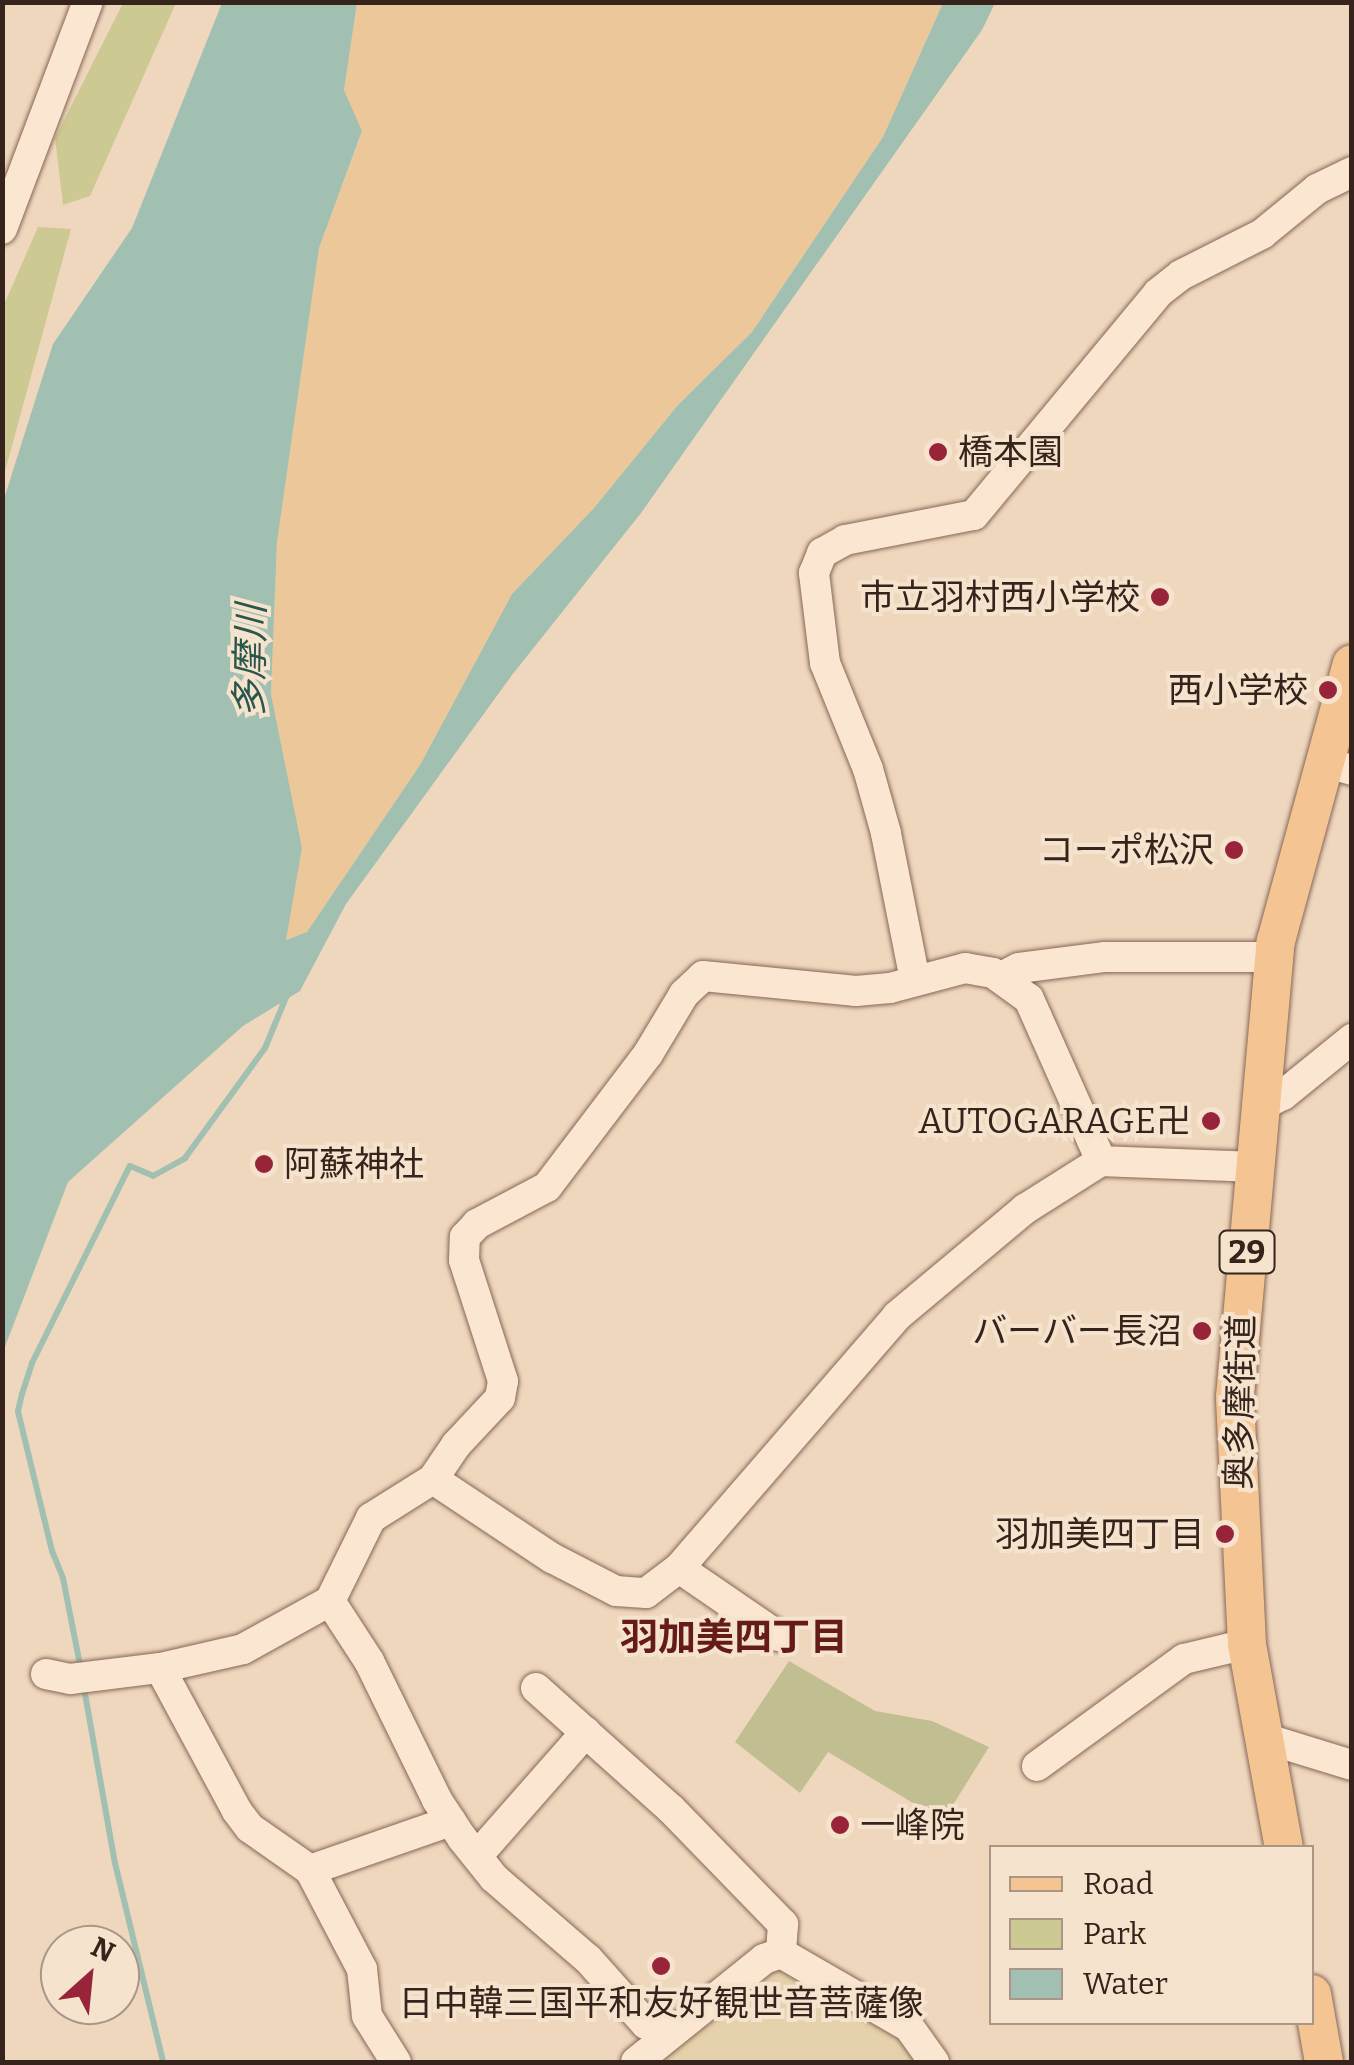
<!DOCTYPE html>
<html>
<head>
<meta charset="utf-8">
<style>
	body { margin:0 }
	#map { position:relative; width:1354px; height:2065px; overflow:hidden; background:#efd7be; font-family:Bitter,"Noto Sans JP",serif }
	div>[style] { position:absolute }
	.farmland>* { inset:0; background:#e5d1ab }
	.green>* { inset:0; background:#cdc992 }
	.sand>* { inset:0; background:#ecc799 }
	.cemetery>* { inset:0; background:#c1be91 }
	.water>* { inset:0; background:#a1c0b1 }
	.stream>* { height:6px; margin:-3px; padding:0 3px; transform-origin:3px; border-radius:3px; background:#a1c0b1 }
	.roads { filter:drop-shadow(0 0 2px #876756) drop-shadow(0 0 2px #876756) }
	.minor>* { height:30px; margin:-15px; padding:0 15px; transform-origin:15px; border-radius:15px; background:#fae6d1 }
	.major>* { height:38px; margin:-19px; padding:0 19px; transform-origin:19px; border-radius:19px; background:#f4c493 }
	.dots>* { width:28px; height:28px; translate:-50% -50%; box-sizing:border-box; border:5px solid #f6e3cd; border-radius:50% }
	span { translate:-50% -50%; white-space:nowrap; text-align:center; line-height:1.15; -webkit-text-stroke:8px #f6e3cd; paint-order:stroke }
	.shield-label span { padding:2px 8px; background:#f6e3cd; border:2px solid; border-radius:8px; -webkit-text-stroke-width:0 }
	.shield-label { font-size:32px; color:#36231b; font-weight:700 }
	.poi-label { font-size:35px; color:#36231b }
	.left { translate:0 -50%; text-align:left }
	.right { translate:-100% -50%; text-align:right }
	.street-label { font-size:35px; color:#36231b }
	.water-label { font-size:38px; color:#2a574c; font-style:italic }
	.neighbourhood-label { font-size:38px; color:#641b19; font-weight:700 }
	.frame { position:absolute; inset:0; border:5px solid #36231b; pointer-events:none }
	.legend { position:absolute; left:989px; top:1845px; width:325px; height:180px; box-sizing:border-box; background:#f6e3cd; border:2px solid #a99686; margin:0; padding:12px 18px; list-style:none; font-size:30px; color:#36231b }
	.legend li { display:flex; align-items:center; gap:20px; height:50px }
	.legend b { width:50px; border:2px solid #a99686 }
	.north { position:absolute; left:40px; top:1925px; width:100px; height:100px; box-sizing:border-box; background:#f6e3cd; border:2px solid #a99686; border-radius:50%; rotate:27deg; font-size:28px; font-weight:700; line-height:40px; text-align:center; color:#36231b }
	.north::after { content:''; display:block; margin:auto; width:35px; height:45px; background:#98243a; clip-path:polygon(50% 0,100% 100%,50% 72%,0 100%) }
</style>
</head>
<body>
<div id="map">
	<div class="farmland">
		<i style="clip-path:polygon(770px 1969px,784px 1970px,828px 1999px,894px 2030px,918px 2062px,649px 2062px)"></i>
	</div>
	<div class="green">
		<i style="clip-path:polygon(123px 3px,176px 3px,90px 196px,63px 205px,55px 138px)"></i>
		<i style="clip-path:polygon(38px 227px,71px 229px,3px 479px,3px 307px)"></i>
	</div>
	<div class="sand">
		<i style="clip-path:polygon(357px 3px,943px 3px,883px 137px,752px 332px,678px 405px,594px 508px,512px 594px,420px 765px,307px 932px,285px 940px,302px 848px,271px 694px,277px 542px,319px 248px,362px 132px,344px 90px)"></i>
	</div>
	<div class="cemetery">
		<i style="clip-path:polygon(789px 1661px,875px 1711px,932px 1721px,989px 1747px,943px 1821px,828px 1752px,800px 1793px,735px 1742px)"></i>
	</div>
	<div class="water">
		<i style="clip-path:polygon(222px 3px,357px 3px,344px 90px,362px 131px,319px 248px,277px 542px,271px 694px,302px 848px,286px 940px,307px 932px,420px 765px,512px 594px,594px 508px,678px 405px,752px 332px,883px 137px,943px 3px,995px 3px,982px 30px,641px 513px,512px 675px,346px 904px,300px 991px,243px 1026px,68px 1182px,3px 1352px,3px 502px,53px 344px,132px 228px)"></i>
	</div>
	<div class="stream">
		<i style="left:81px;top:1670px;width:94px;rotate:-101.1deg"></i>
		<i style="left:63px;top:1578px;width:29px;rotate:-112deg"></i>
		<i style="left:52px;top:1551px;width:144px;rotate:-103.7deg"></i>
		<i style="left:18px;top:1411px;width:17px;rotate:-77deg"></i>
		<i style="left:22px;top:1394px;width:33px;rotate:-72deg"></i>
		<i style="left:32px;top:1363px;width:220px;rotate:-63.6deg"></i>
		<i style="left:130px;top:1166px;width:25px;rotate:23deg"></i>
		<i style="left:153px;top:1176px;width:37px;rotate:-29deg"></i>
		<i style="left:185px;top:1158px;width:136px;rotate:-54deg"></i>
		<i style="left:265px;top:1048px;width:57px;rotate:-67.5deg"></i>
		<i style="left:84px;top:1688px;width:178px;rotate:80deg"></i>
		<i style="left:115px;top:1863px;width:205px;rotate:76.4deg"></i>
	</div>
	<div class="roads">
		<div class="minor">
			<i style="left:2px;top:229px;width:243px;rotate:-69.3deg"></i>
			<i style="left:1324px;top:762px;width:29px;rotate:16deg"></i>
			<i style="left:1001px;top:977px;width:20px;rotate:-27deg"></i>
			<i style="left:1019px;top:968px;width:87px;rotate:-7.3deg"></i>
			<i style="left:1105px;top:957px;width:169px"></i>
			<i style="left:915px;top:980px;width:150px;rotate:-101.2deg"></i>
			<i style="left:886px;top:833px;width:66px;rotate:-105.7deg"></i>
			<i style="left:868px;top:769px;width:114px;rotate:-112.1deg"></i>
			<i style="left:825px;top:663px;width:91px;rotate:-97deg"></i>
			<i style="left:814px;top:573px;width:22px;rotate:-68deg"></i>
			<i style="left:822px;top:553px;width:26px;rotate:-29deg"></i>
			<i style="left:845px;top:540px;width:131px;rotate:-11deg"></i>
			<i style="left:974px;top:515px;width:288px;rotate:-50.3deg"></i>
			<i style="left:1158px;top:293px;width:29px;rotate:-38deg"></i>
			<i style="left:1181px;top:275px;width:91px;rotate:-26.8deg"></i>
			<i style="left:1262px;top:234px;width:71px;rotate:-39.3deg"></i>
			<i style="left:1317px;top:189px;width:39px;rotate:-26deg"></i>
			<i style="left:1265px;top:1104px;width:20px;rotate:-27deg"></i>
			<i style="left:1283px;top:1095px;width:89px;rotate:-39.1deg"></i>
			<i style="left:433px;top:1479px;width:143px;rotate:33.6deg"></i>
			<i style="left:552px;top:1558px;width:72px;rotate:27.3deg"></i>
			<i style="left:616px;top:1591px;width:30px;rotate:4deg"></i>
			<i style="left:646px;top:1593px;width:41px;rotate:-37.1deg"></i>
			<i style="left:679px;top:1568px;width:333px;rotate:-49.1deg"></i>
			<i style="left:897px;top:1316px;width:167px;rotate:-39.9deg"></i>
			<i style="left:1025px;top:1209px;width:90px;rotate:-32.3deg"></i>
			<i style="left:679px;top:1568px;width:120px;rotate:34.5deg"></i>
			<i style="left:330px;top:1601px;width:72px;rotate:57deg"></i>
			<i style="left:369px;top:1661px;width:155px;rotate:63.9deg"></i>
			<i style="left:437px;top:1800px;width:45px;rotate:56.7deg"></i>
			<i style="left:462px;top:1838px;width:51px;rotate:51.3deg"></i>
			<i style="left:494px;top:1878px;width:124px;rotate:40.8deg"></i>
			<i style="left:588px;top:1959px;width:87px;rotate:48.3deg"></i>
			<i style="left:646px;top:2024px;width:26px;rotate:18deg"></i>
			<i style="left:160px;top:1668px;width:162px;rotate:61.7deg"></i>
			<i style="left:237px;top:1811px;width:21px;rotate:53deg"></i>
			<i style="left:250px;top:1828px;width:73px;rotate:35deg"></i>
			<i style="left:310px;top:1870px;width:112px;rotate:62.3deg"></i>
			<i style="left:362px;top:1969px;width:47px;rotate:83.9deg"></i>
			<i style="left:367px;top:2016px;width:54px;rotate:57.8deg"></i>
			<i style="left:46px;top:1674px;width:25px;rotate:12deg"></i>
			<i style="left:70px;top:1679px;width:91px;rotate:-7deg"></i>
			<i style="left:160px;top:1668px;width:85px;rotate:-12.9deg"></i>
			<i style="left:243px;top:1649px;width:99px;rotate:-28.9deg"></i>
			<i style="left:330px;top:1601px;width:93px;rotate:-63.7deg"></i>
			<i style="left:371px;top:1518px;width:73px;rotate:-32.2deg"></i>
			<i style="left:433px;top:1479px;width:41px;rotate:-55.9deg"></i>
			<i style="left:456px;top:1445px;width:64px;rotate:-46.9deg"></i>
			<i style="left:500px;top:1398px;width:17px;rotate:-80deg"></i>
			<i style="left:503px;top:1381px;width:127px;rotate:-107.9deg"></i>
			<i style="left:464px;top:1260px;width:23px;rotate:-88deg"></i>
			<i style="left:465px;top:1237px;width:18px;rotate:-47deg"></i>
			<i style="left:477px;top:1224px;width:79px;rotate:-27.9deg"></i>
			<i style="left:547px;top:1187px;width:167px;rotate:-52.8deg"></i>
			<i style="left:648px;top:1054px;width:70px;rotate:-59deg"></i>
			<i style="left:684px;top:994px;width:26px;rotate:-43deg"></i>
			<i style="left:703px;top:976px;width:154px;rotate:5.6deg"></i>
			<i style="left:856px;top:991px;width:34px;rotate:-5deg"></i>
			<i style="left:890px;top:988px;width:78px;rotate:-14.9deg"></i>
			<i style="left:965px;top:968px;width:28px;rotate:10deg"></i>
			<i style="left:993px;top:973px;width:44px;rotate:35.8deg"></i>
			<i style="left:1029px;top:999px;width:177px;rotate:66deg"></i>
			<i style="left:1101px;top:1161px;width:154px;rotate:2.2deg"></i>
			<i style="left:536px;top:1688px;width:181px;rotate:41.9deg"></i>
			<i style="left:671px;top:1809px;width:161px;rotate:45.8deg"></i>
			<i style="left:783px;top:1924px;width:29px;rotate:94deg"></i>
			<i style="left:1264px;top:1738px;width:92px;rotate:17.1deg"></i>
			<i style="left:1037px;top:1766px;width:182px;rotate:-36.1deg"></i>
			<i style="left:1184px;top:1659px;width:65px;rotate:-13.4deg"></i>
			<i style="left:477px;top:1856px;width:165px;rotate:-48.7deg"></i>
			<i style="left:310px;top:1870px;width:149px;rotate:-19.2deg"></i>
			<i style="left:636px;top:2062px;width:164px;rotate:-38.8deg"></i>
			<i style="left:764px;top:1959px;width:18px;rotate:-19deg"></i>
			<i style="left:781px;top:1953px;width:148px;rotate:30deg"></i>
			<i style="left:909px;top:2027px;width:43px;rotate:54.5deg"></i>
		</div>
		<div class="major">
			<i style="left:1284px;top:1848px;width:207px;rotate:-100.3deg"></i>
			<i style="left:1247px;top:1644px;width:247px;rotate:-92.8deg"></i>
			<i style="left:1235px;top:1397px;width:458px;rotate:-84.9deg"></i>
			<i style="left:1276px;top:941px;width:287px;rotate:-74.7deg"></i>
			<i style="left:1312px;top:1994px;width:69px;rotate:80deg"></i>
		</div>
	</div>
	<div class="dots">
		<i style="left:938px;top:452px;background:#98243a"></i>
		<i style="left:1160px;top:597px;background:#98243a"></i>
		<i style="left:1328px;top:690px;background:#98243a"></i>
		<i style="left:1234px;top:850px;background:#98243a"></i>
		<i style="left:1211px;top:1121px;background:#98243a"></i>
		<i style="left:264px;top:1164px;background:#98243a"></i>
		<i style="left:1202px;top:1331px;background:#98243a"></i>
		<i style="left:1225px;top:1534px;background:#98243a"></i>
		<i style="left:840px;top:1825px;background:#98243a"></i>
		<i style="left:661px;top:1966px;background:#98243a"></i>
	</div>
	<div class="shield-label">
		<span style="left:1247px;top:1252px">29</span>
	</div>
	<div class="poi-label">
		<span class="left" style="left:958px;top:452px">橋本園</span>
		<span class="right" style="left:1140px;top:597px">市立羽村西小学校</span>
		<span class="right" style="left:1308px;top:690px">西小学校</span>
		<span class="right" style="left:1214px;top:850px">コーポ松沢</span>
		<span class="right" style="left:1191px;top:1121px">AUTOGARAGE卍</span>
		<span class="left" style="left:284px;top:1164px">阿蘇神社</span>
		<span class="right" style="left:1182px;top:1331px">バーバー長沼</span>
		<span class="right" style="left:1205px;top:1534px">羽加美四丁目</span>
		<span class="left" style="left:860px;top:1825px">一峰院</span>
		<span style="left:661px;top:2003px">日中韓三国平和友好観世音菩薩像</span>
	</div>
	<div class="street-label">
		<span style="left:1240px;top:1402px;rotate:-89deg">奥多摩街道</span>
	</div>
	<div class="water-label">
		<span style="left:251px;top:661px;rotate:-89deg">多摩川</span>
	</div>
	<div class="neighbourhood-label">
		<span style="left:734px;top:1638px">羽加美四丁目</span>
	</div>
	<div class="frame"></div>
	<ul class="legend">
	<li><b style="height:12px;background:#f4c493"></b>Road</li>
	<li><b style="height:28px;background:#cdc992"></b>Park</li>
	<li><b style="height:28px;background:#a1c0b1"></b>Water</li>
	</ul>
	<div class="north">N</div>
</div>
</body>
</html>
